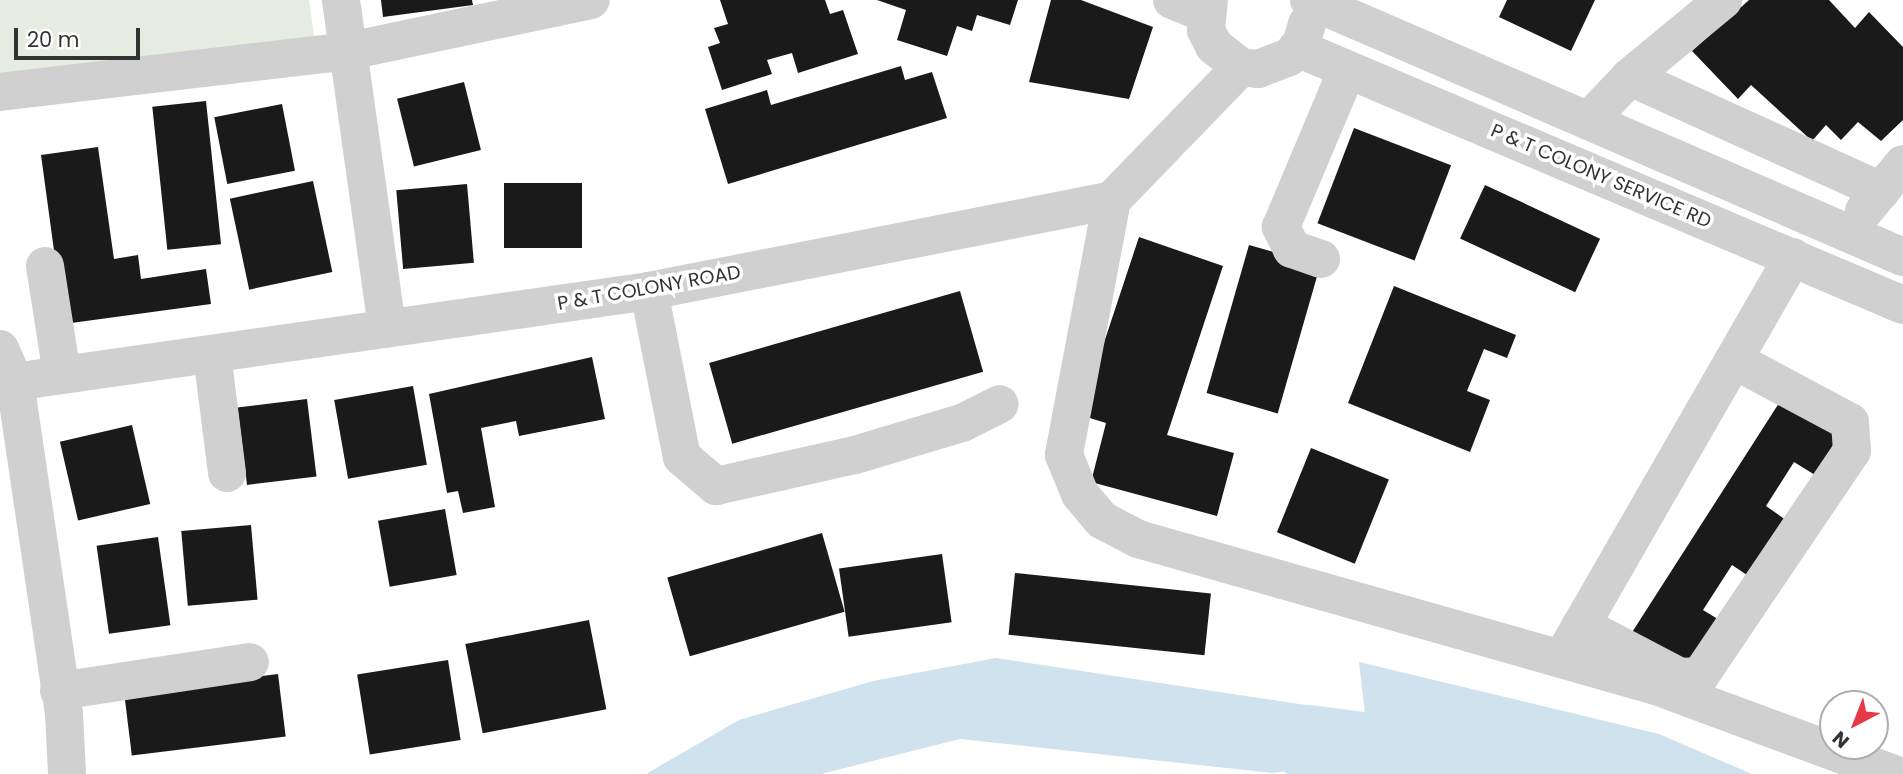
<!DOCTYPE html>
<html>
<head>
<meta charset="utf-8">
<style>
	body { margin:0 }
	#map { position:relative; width:1903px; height:774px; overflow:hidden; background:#fff; font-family:Poppins,sans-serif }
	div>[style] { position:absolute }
	.green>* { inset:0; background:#e6ecdf }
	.water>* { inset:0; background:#cfe2ee }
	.river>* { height:75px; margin:-37.5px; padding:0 37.5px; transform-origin:37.5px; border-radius:37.5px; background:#cfe2ee }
	.building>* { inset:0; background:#1a1a1a; transform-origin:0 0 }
	.minor>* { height:38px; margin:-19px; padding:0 19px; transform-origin:19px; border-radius:19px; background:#d0d0d0 }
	span { translate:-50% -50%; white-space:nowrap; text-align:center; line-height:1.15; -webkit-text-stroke:7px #fff; paint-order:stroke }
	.street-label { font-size:19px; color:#333 }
	.north { position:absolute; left:1819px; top:690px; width:70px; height:70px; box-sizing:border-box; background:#fff; border:2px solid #adadad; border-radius:50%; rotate:222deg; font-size:19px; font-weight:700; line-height:28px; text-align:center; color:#333 }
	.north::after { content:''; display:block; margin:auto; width:24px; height:32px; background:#e63946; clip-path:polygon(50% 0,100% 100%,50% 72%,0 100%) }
	.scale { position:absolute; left:14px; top:28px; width:126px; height:32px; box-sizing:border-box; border:4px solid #333; border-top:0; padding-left:9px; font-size:21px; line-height:24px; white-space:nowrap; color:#333; -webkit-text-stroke:5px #fff; paint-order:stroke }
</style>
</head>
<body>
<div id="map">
	<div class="green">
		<i style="clip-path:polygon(0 0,309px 0,315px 42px,0 73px)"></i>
	</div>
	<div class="water">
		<i style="clip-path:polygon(996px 658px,1365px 714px,1359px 662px,1659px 734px,1752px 774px,1451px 774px,1426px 753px,1272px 773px,960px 739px,821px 774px,646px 774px,739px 720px,873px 681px)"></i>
	</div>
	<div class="river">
		<i style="left:1307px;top:742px;width:248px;rotate:7.4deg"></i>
	</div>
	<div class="building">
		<i style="clip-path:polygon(381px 0,472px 0,473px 5px,383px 17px)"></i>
		<i style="clip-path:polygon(720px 0,825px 0,830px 14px,843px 10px,858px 54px,798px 73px,792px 53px,767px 60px,772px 74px,722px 90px,708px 47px,720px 43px,714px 28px,728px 24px)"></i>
		<i style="clip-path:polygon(877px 0,1018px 0,1010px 25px,977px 15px,972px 31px,957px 26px,947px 56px,897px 40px,906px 10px)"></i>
		<i style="clip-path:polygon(1051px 0,1081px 0,1153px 27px,1129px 99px,1029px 82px)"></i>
		<i style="clip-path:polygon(1507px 0,1595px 0,1571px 51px,1499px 17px)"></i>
		<i style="clip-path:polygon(1749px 0,1829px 0,1855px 28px,1869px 12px,1903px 47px,1903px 120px,1881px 141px,1858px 122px,1841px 140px,1826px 125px,1812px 141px,1751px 85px,1738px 99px,1692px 51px)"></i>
		<i style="clip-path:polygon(901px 66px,905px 80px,932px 72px,947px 118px,728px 184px,705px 109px,767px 90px,771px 105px)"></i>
		<i style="left:464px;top:82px;width:70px;height:69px;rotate:76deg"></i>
		<i style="left:206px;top:101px;width:144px;height:54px;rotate:84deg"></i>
		<i style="left:282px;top:104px;width:68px;height:69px;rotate:79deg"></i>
		<i style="left:1354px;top:128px;width:104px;height:102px;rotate:21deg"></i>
		<i style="clip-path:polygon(98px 147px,114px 259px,138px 255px,141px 279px,206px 269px,211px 304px,64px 324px,41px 155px)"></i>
		<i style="left:313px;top:181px;width:93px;height:85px;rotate:78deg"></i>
		<i style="left:504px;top:183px;width:78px;height:65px"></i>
		<i style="left:467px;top:184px;width:79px;height:71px;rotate:85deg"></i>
		<i style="left:1485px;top:185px;width:127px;height:59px;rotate:25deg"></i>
		<i style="clip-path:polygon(1139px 237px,1223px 266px,1167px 435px,1234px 453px,1217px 516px,1091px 482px,1106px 423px,1080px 415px)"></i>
		<i style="left:1249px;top:245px;width:74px;height:154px;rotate:16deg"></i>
		<i style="clip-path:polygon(1394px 286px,1516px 335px,1507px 358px,1484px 349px,1467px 391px,1490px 400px,1470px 452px,1348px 403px)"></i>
		<i style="left:960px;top:291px;width:84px;height:261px;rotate:74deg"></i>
		<i style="clip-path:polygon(592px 357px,605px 419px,519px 436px,516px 421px,481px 428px,495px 507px,463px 513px,458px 491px,447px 493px,429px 394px)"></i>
		<i style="left:413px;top:386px;width:80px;height:80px;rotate:80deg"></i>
		<i style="left:307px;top:399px;width:78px;height:70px;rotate:83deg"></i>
		<i style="clip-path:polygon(1781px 400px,1842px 434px,1815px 475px,1794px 462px,1766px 506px,1786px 520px,1750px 577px,1732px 565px,1703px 610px,1721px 621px,1689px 670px,1629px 637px)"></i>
		<i style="left:132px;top:425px;width:81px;height:74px;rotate:77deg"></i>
		<i style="left:1311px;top:448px;width:84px;height:91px;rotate:22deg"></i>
		<i style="left:445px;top:509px;width:67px;height:68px;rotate:80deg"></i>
		<i style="left:251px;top:525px;width:75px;height:70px;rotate:85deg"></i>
		<i style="left:822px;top:533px;width:82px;height:161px;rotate:74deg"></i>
		<i style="left:158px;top:537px;width:89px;height:62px;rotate:82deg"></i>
		<i style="left:942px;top:554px;width:69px;height:104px;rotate:82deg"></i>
		<i style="left:1015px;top:573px;width:197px;height:62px;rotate:6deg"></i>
		<i style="left:589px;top:620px;width:91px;height:126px;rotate:79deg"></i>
		<i style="left:448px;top:660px;width:81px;height:92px;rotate:81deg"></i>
		<i style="left:278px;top:674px;width:63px;height:155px;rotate:83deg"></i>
	</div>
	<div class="minor">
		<i style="left:341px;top:0;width:332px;rotate:82deg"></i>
		<i style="left:1172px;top:0;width:35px;rotate:22deg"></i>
		<i style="left:1209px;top:0;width:30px;rotate:96deg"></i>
		<i style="left:1206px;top:30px;width:18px;rotate:63deg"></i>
		<i style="left:1214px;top:46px;width:34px;rotate:38deg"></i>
		<i style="left:1241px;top:67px;width:17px;rotate:7deg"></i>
		<i style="left:1258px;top:69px;width:33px;rotate:-21deg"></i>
		<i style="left:1289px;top:57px;width:17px;rotate:-45deg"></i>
		<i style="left:1301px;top:45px;width:22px;rotate:-74deg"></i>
		<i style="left:1309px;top:0;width:647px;rotate:23.4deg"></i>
		<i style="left:1297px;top:48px;width:658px;rotate:22.98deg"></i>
		<i style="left:1630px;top:77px;width:276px;rotate:24.4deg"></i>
		<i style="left:0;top:92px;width:351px;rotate:-6.7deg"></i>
		<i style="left:349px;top:51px;width:247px;rotate:-11.9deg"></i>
		<i style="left:1589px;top:120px;width:59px;rotate:-46.4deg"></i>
		<i style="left:1630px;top:77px;width:121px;rotate:-39.6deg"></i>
		<i style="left:1112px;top:200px;width:259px;rotate:100.7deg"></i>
		<i style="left:1064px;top:455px;width:42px;rotate:67.7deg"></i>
		<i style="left:1080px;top:494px;width:34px;rotate:50deg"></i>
		<i style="left:1102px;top:520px;width:41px;rotate:27.8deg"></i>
		<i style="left:1138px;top:539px;width:538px;rotate:15.84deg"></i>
		<i style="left:1656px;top:686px;width:254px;rotate:20.3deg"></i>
		<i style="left:1864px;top:211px;width:61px;rotate:-50.3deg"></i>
		<i style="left:1321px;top:259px;width:31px;rotate:-161deg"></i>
		<i style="left:1292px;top:249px;width:25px;rotate:-117deg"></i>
		<i style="left:1281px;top:227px;width:170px;rotate:-67.2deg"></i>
		<i style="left:45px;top:266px;width:110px;rotate:81.1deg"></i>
		<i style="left:649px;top:291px;width:169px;rotate:78.8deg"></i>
		<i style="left:682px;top:457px;width:45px;rotate:40.5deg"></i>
		<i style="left:716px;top:486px;width:142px;rotate:-12.6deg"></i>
		<i style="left:855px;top:455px;width:112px;rotate:-16.7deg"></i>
		<i style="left:962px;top:423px;width:42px;rotate:-26.6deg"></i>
		<i style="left:0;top:349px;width:36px;rotate:66deg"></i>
		<i style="left:15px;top:382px;width:336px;rotate:81.6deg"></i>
		<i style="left:64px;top:714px;width:60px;rotate:87.1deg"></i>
		<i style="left:212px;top:354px;width:120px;rotate:82.8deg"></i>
		<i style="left:0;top:384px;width:656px;rotate:-8.15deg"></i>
		<i style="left:649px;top:291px;width:472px;rotate:-11.1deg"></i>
		<i style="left:1112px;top:200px;width:185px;rotate:-45.9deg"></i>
		<i style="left:1581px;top:625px;width:112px;rotate:27.7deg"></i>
		<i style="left:1680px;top:677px;width:20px;rotate:-3deg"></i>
		<i style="left:1700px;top:676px;width:272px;rotate:-56deg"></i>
		<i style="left:1852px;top:451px;width:29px;rotate:-94deg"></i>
		<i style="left:1850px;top:422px;width:132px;rotate:-151.9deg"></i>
		<i style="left:1568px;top:648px;width:451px;rotate:-60.1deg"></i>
		<i style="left:59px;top:691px;width:193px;rotate:-8.6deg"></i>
	</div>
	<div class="street-label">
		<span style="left:1601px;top:176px;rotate:23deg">P &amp; T COLONY SERVICE RD</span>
		<span style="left:649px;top:288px;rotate:-10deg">P &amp; T COLONY ROAD</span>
	</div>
	<div class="north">N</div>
	<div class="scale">20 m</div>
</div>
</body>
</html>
